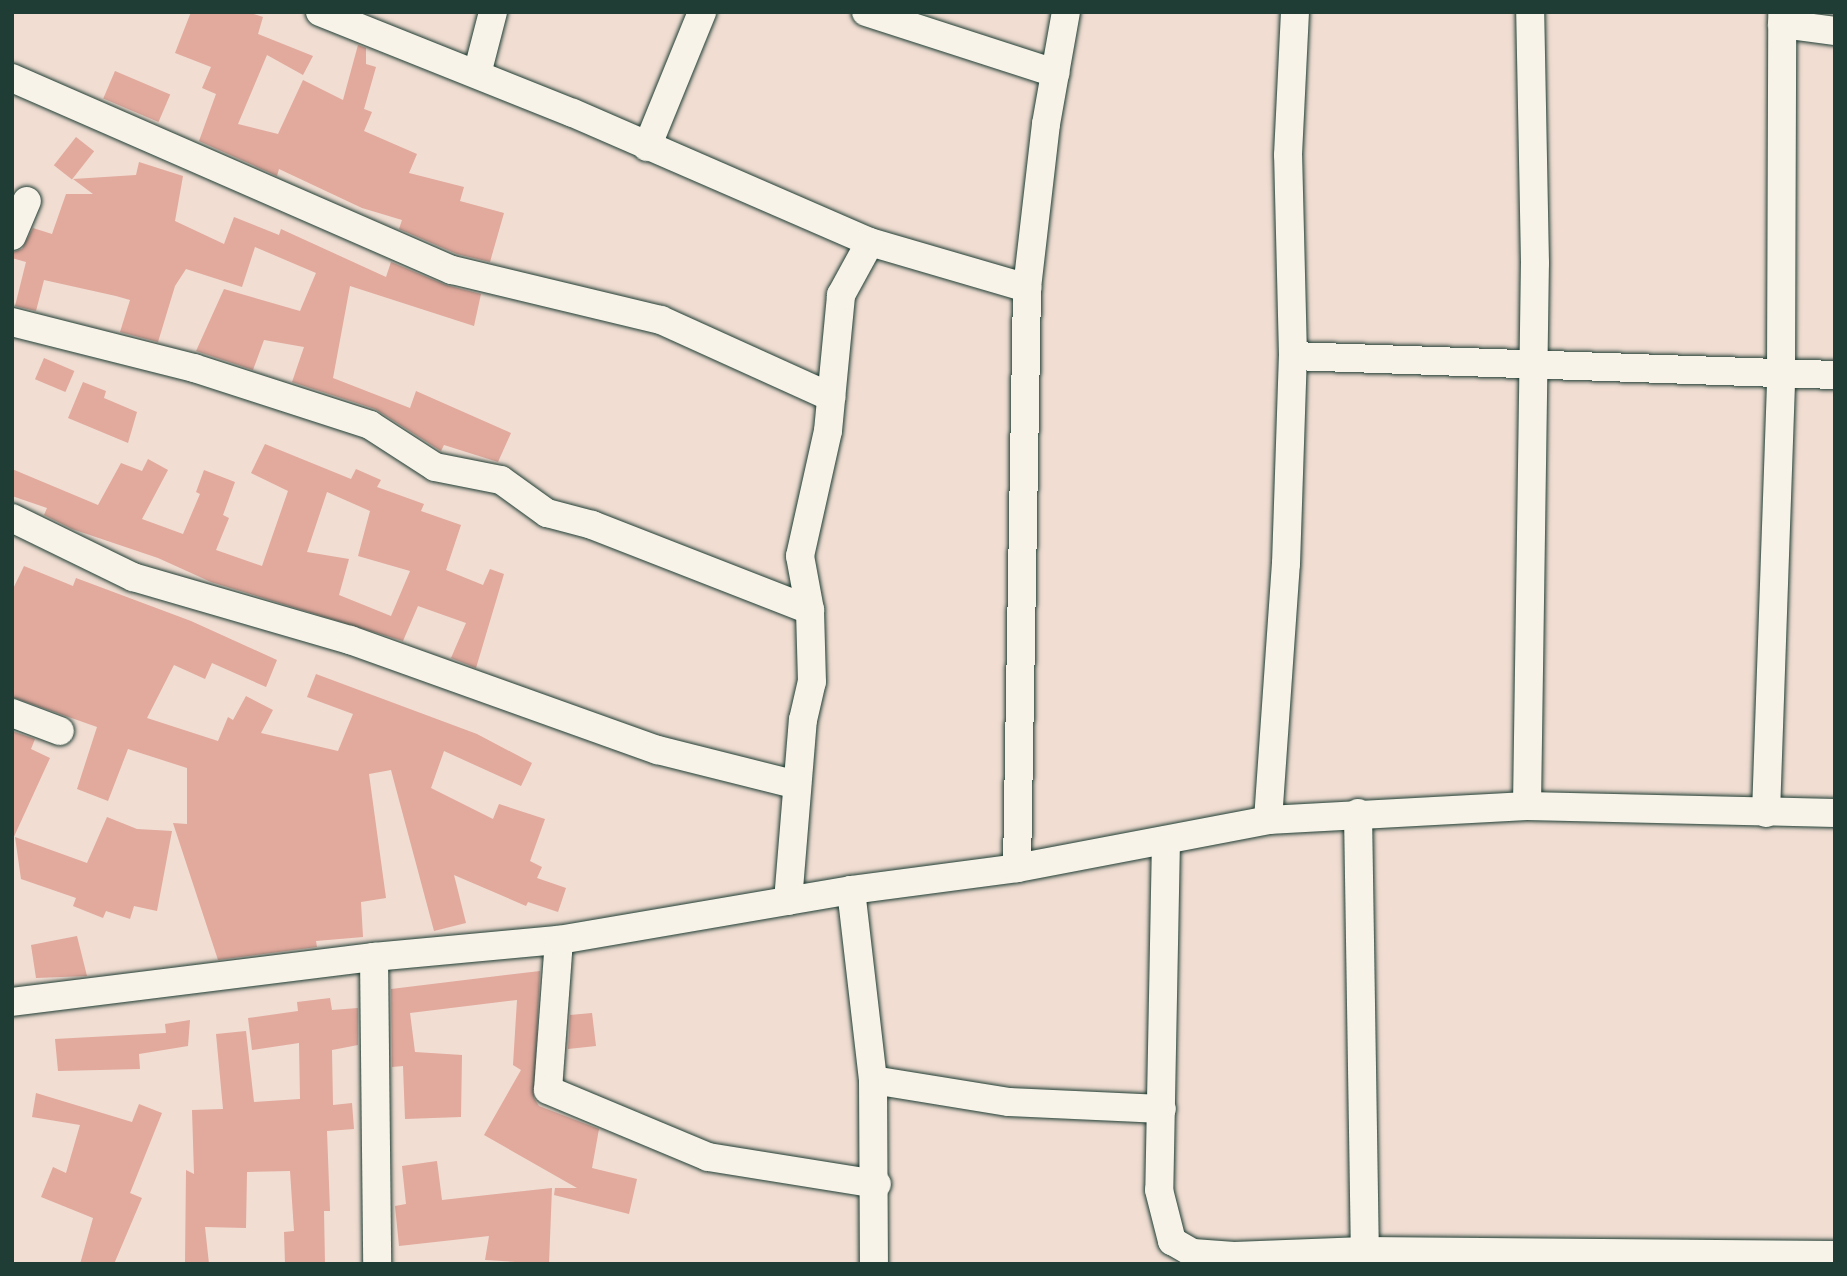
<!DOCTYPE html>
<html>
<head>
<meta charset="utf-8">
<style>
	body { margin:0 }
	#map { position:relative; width:1847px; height:1276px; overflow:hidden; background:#f1ddd2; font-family:"Playpen Sans",sans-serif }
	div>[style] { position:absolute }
	.building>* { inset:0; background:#e2a99d; transform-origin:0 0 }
	.roads { filter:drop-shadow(0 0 2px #1f3d34) drop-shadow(0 0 2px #1f3d34) }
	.minor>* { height:28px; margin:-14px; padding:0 14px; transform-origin:14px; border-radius:14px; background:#f7f3e8 }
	span { translate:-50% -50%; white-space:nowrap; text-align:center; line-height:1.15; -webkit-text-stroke:7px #f7f3e8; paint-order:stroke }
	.frame { position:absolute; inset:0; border:14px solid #1f3d34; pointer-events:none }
</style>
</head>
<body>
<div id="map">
	<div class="building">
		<i style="clip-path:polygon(191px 12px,248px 12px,263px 17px,258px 34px,313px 56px,303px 75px,267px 55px,238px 124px,278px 134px,303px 80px,343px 100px,358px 45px,366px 48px,366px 64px,376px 67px,364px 109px,372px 112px,364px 131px,417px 154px,409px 173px,464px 187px,460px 201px,504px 213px,490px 262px,457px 254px,399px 229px,402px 220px,362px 208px,279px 169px,277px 176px,199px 141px,216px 94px,202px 88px,211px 67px,175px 53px)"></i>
		<i style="left:115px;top:71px;width:60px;height:30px;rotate:23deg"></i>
		<i style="left:76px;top:137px;width:23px;height:36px;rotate:38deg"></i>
		<i style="clip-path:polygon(139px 162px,183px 176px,175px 221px,224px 244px,234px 217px,279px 235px,281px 229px,386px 277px,391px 262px,446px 285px,481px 294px,474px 326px,350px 286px,333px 378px,410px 408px,416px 391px,511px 433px,498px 462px,444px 445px,441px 451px,375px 409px,292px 382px,304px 347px,264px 340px,253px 370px,196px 351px,224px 289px,300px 311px,316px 273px,255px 247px,242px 287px,186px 269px,175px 286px,158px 342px,120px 332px,130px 300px,116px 296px,44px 280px,36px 311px,15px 306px,26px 262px,12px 258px,13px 252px,22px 249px,33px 228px,52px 234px,66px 194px,93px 194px,73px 179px,136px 175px)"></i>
		<i style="left:44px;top:358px;width:33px;height:23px;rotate:23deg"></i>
		<i style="clip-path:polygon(83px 382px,106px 391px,104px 398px,137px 412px,128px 443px,68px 418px)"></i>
		<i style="clip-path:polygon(evenodd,265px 444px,351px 479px,356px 469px,381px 480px,377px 487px,424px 504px,421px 511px,461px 525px,446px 570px,483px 585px,490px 569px,504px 574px,476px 668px,451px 658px,466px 623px,418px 606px,403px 641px,211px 582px,158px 558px,72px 529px,44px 515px,47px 508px,12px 496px,12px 469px,98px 505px,121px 463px,142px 471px,148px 459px,168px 470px,142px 519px,183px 534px,200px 494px,196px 492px,204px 470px,235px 482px,223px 515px,229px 518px,216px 550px,262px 566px,288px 491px,251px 473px,265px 444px,327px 492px,370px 511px,358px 556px,410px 571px,391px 616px,339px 595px,349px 559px,307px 552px,327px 492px)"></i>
		<i style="clip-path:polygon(24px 566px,73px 586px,76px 578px,191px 621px,277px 660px,266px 687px,212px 663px,205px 679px,174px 665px,147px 718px,218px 741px,228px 717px,233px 720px,246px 696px,273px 710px,261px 733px,338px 751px,353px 714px,307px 697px,316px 674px,477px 734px,532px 763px,521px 786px,444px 751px,431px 788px,493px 819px,499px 804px,545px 819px,530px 861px,542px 867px,537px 878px,566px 888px,558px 912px,528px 902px,526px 906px,454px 875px,466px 923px,434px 931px,391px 770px,369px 774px,386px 898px,361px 902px,363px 937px,316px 941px,317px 947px,218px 960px,173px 823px,187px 824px,187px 768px,128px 749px,108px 801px,77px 789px,97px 727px,12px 697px,12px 591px)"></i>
		<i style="clip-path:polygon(12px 731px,35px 739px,31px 749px,50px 758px,12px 841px)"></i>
		<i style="clip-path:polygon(107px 817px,137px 829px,172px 831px,157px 911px,134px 906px,130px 919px,106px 911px,103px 918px,73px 906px,76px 898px,21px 879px,15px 837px,87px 863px)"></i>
		<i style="clip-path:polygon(77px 936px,87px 976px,36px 978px,31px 945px)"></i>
		<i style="clip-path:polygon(540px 971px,534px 1098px,539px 1106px,599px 1129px,592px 1168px,637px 1179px,629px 1214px,554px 1195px,555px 1188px,577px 1188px,484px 1135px,521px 1070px,513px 1065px,517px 1000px,410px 1013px,415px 1052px,462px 1055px,461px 1117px,405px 1119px,403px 1066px,392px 1067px,391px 989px)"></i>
		<i style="clip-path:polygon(330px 998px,332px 1010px,358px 1008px,358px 1045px,332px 1050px,333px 1105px,352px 1103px,354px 1129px,327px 1131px,330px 1211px,324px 1211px,325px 1264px,285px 1264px,284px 1232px,294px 1231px,290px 1171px,247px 1172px,246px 1228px,205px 1227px,209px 1264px,185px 1264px,186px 1170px,194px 1174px,192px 1110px,223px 1109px,216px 1034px,246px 1031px,254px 1102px,300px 1099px,299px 1043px,252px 1050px,248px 1018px,298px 1011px,297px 1002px)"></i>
		<i style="clip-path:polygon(592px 1013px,596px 1046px,568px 1049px,570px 1015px)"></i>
		<i style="clip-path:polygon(190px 1020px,188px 1046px,139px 1054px,140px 1069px,58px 1071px,55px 1039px,166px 1033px,165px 1024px)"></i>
		<i style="clip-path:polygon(36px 1093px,132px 1122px,139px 1104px,162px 1113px,130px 1193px,142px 1198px,114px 1264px,80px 1264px,93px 1218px,41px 1197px,53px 1167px,66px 1173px,80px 1125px,32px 1117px)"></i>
		<i style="clip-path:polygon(437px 1161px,442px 1200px,552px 1188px,549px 1264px,485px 1260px,489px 1236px,399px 1246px,395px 1206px,406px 1204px,402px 1166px)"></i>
	</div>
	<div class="roads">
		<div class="minor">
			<i style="left:320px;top:12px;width:272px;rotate:21.8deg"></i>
			<i style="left:573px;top:113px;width:324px;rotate:23.5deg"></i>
			<i style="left:870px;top:242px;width:164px;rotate:16.3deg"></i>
			<i style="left:866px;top:12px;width:199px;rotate:17.9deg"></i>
			<i style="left:1782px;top:24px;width:53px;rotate:7.5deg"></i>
			<i style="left:477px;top:74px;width:64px;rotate:-75.5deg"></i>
			<i style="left:12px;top:78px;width:480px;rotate:23.6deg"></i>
			<i style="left:452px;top:270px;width:215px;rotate:13.5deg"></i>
			<i style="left:661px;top:320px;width:187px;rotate:24.4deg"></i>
			<i style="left:647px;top:147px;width:146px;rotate:-67.8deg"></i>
			<i style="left:12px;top:236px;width:38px;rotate:-67deg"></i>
			<i style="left:12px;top:322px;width:188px;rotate:14.2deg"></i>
			<i style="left:194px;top:368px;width:185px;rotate:17.9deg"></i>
			<i style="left:370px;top:425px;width:77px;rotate:32.9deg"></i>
			<i style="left:435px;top:467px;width:67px;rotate:11.1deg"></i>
			<i style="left:501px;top:480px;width:57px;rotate:35.7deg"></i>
			<i style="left:547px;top:513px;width:47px;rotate:14.9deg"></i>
			<i style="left:592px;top:525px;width:234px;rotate:21.3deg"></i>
			<i style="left:1293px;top:356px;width:542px;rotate:2.01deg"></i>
			<i style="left:12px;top:518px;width:135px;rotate:26deg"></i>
			<i style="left:133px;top:577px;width:226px;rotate:16.2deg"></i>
			<i style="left:350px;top:640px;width:327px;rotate:19.7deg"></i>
			<i style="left:658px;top:750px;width:143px;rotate:14.1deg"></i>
			<i style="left:12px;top:713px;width:51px;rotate:20.6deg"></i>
			<i style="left:1527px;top:806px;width:543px;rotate:-89.16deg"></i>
			<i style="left:1535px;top:263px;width:251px;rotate:-91.1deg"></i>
			<i style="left:1358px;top:813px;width:451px;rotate:89.1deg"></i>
			<i style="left:1766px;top:813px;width:438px;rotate:-88deg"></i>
			<i style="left:1781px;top:375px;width:363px;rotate:-89.8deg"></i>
			<i style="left:1268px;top:820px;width:257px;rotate:-86deg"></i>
			<i style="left:1286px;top:564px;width:208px;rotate:-88.1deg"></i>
			<i style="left:1293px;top:356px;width:201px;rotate:-91.4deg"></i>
			<i style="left:1288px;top:155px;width:143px;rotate:-87.2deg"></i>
			<i style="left:1166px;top:840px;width:350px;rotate:91.1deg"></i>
			<i style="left:1159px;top:1190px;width:53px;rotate:75.7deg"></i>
			<i style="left:1172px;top:1241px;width:24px;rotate:30deg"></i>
			<i style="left:1193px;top:1253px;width:41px;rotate:4.2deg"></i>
			<i style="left:1234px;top:1256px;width:130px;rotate:-2.2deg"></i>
			<i style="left:1364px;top:1251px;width:471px;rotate:0.5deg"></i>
			<i style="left:1017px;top:868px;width:580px;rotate:-89.01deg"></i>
			<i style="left:1027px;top:288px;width:165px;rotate:-83.4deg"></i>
			<i style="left:1046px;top:124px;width:114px;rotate:-79.9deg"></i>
			<i style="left:851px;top:890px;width:191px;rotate:83.4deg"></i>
			<i style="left:873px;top:1080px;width:184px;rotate:89.7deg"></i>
			<i style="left:788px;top:901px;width:182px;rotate:-85.3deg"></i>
			<i style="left:803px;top:720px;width:39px;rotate:-77deg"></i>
			<i style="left:812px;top:682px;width:72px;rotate:-91.6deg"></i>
			<i style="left:810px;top:610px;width:55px;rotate:-100.5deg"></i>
			<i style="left:800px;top:556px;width:128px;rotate:-77.4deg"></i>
			<i style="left:828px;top:431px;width:137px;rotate:-84.5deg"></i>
			<i style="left:841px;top:295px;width:60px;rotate:-61.3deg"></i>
			<i style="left:559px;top:940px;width:150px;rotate:94.2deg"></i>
			<i style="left:548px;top:1090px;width:173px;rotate:22.7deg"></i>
			<i style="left:708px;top:1157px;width:171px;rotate:9.1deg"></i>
			<i style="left:374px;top:957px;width:307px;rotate:89.4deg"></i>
			<i style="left:12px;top:1002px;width:365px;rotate:-7.1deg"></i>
			<i style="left:374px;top:957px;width:186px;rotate:-5.3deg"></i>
			<i style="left:559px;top:940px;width:296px;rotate:-9.7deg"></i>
			<i style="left:851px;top:890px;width:167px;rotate:-7.5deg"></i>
			<i style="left:1017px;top:868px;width:256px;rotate:-10.8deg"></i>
			<i style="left:1268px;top:820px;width:259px;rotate:-3.1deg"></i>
			<i style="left:1527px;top:806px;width:308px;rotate:1.3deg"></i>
			<i style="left:873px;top:1080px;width:138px;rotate:9.2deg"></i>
			<i style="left:1009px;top:1102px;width:153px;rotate:2.6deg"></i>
		</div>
	</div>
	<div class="frame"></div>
</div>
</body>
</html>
